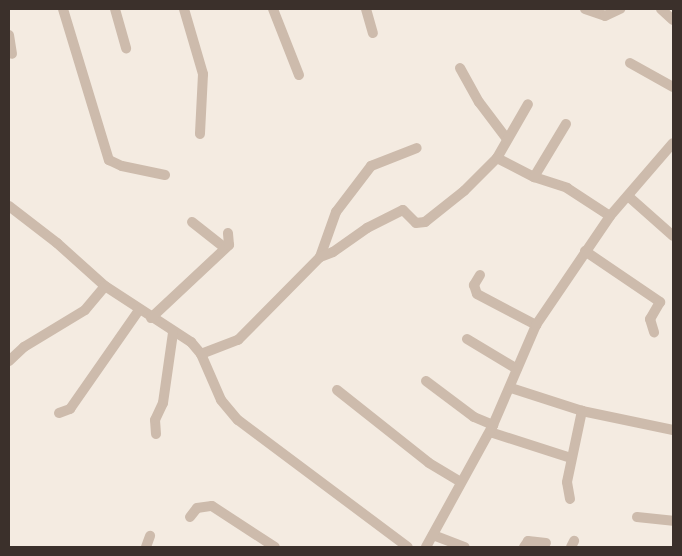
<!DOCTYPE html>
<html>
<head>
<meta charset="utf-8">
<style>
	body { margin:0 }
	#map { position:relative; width:682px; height:556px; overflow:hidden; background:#f4ebe1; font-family:Figtree,sans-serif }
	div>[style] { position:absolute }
	.minor>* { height:10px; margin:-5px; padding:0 5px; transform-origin:5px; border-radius:5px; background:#cdbbac }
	span { translate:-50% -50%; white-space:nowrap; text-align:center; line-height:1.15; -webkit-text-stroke:4px #fbf5ee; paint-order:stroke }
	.frame { position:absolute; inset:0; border:10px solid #3b302b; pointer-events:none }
</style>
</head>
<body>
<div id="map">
	<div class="minor">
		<i style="left:63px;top:9px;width:158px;rotate:73.1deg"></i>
		<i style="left:109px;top:160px;width:14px;rotate:25deg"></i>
		<i style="left:122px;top:166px;width:44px;rotate:11.8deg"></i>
		<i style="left:115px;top:9px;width:41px;rotate:74.2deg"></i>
		<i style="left:184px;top:9px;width:68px;rotate:73.7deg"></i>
		<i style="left:203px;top:74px;width:60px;rotate:92.9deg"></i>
		<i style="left:273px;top:9px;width:71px;rotate:68.5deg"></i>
		<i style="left:366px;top:9px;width:25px;rotate:74deg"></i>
		<i style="left:585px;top:9px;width:21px;rotate:19deg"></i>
		<i style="left:605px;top:16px;width:17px;rotate:-25deg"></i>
		<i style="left:661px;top:9px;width:16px;rotate:43deg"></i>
		<i style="left:9px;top:35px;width:19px;rotate:81deg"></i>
		<i style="left:630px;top:63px;width:49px;rotate:29.2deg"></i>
		<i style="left:460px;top:68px;width:39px;rotate:61deg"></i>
		<i style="left:479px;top:102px;width:46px;rotate:52.9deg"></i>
		<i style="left:497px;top:158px;width:42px;rotate:27.2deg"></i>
		<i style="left:534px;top:177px;width:35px;rotate:18deg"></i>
		<i style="left:567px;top:188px;width:51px;rotate:33.1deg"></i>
		<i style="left:534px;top:177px;width:62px;rotate:-58.9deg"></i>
		<i style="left:628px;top:196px;width:60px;rotate:41.6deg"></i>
		<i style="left:9px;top:206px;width:61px;rotate:37.6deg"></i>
		<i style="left:57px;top:243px;width:64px;rotate:41.9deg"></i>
		<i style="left:105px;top:286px;width:103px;rotate:33.1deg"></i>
		<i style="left:191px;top:342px;width:16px;rotate:50deg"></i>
		<i style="left:201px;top:354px;width:50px;rotate:66.5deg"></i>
		<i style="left:221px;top:400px;width:26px;rotate:50deg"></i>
		<i style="left:238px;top:420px;width:212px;rotate:36.8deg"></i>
		<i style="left:192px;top:222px;width:42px;rotate:38.2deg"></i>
		<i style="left:585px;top:251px;width:91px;rotate:34.2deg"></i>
		<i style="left:660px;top:302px;width:20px;rotate:120deg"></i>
		<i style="left:650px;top:319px;width:14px;rotate:73deg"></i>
		<i style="left:320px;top:257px;width:48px;rotate:-70.4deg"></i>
		<i style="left:336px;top:212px;width:58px;rotate:-52.7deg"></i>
		<i style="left:371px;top:166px;width:49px;rotate:-21.4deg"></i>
		<i style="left:480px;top:275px;width:12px;rotate:121deg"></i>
		<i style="left:474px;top:285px;width:9px;rotate:72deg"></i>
		<i style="left:477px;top:294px;width:67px;rotate:27.7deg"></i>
		<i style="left:151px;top:318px;width:107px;rotate:-43.1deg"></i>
		<i style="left:229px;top:245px;width:12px;rotate:-95deg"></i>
		<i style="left:467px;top:339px;width:58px;rotate:31deg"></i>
		<i style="left:201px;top:354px;width:40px;rotate:-21deg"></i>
		<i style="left:238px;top:340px;width:117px;rotate:-45.3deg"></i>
		<i style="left:320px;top:257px;width:14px;rotate:-21deg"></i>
		<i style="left:333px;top:252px;width:42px;rotate:-35.2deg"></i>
		<i style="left:367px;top:228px;width:40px;rotate:-26.6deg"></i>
		<i style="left:403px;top:210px;width:18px;rotate:45deg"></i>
		<i style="left:416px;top:223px;width:9px;rotate:-6deg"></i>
		<i style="left:425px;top:222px;width:50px;rotate:-38.5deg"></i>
		<i style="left:464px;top:191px;width:47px;rotate:-45deg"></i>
		<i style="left:497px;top:158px;width:62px;rotate:-60.1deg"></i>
		<i style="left:9px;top:361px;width:21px;rotate:-43deg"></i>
		<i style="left:24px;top:347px;width:71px;rotate:-31.2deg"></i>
		<i style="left:85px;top:310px;width:31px;rotate:-50deg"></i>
		<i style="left:426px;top:381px;width:60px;rotate:36.9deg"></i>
		<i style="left:474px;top:417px;width:21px;rotate:23deg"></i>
		<i style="left:511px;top:388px;width:75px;rotate:17.9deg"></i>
		<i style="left:582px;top:411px;width:93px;rotate:11.8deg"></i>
		<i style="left:337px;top:390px;width:117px;rotate:38.4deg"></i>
		<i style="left:429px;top:463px;width:37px;rotate:31deg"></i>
		<i style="left:59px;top:413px;width:12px;rotate:-20deg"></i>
		<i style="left:70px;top:409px;width:121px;rotate:-55.1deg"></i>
		<i style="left:490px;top:432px;width:85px;rotate:17.8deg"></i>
		<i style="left:156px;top:434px;width:14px;rotate:-94deg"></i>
		<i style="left:155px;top:420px;width:19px;rotate:-65deg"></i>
		<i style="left:163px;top:403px;width:71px;rotate:-81.9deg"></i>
		<i style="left:570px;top:499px;width:17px;rotate:-100deg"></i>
		<i style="left:567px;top:482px;width:73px;rotate:-78.1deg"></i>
		<i style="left:190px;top:517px;width:11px;rotate:-52deg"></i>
		<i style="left:197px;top:508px;width:15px;rotate:-8deg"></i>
		<i style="left:212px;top:506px;width:75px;rotate:33.1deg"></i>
		<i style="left:637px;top:517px;width:36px;rotate:6deg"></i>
		<i style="left:433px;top:535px;width:34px;rotate:21deg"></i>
		<i style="left:146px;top:547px;width:12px;rotate:-70deg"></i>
		<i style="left:426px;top:547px;width:139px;rotate:-61.2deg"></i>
		<i style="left:493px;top:425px;width:109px;rotate:-66.7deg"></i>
		<i style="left:536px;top:325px;width:132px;rotate:-55.8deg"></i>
		<i style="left:610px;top:216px;width:96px;rotate:-49.2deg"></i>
		<i style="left:524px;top:547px;width:7px;rotate:-56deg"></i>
		<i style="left:528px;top:541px;width:18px;rotate:6deg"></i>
		<i style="left:571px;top:547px;width:7px;rotate:-63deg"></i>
	</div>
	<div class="frame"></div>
</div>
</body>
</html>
